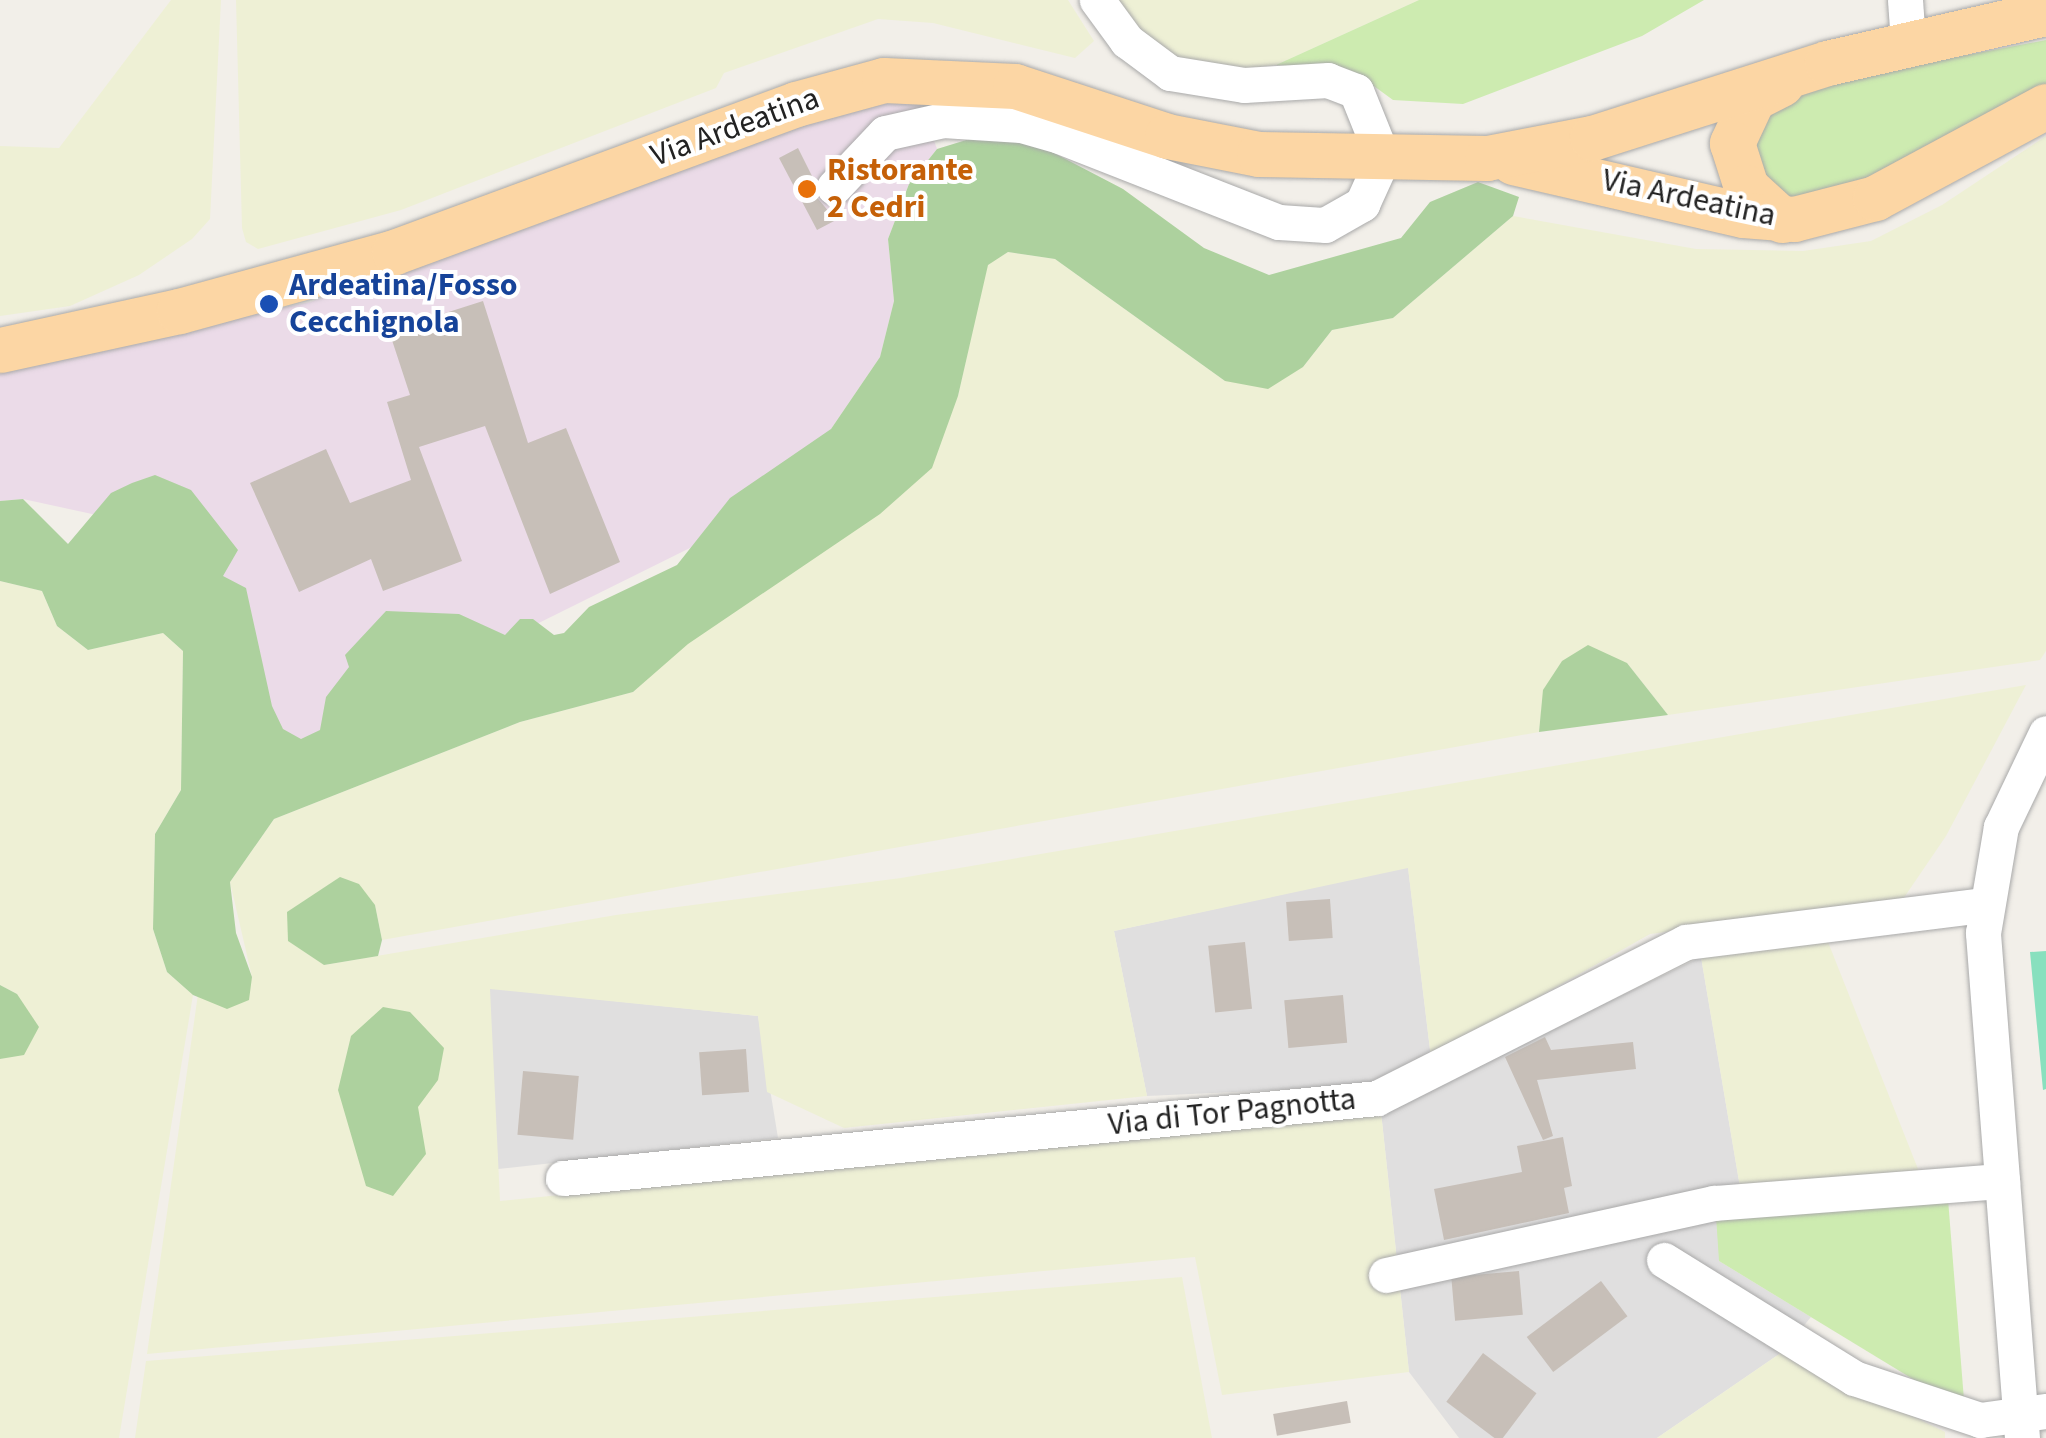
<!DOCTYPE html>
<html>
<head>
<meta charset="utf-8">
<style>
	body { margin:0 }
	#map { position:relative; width:2046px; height:1438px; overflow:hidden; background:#f2efe9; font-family:"Source Sans 3",sans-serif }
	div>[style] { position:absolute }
	.residential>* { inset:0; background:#e0dfdf }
	.industrial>* { inset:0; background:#ebdbe8 }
	.farmland>* { inset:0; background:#eef0d5 }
	.grass>* { inset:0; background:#cdebb0 }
	.forest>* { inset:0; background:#add19e }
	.pitch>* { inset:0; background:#88e0be }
	.building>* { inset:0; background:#c7bfb8; transform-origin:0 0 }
	.roads { filter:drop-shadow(0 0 2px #a9a9a9) drop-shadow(0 0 2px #a9a9a9) }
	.minor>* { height:35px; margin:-17.5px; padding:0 17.5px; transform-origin:17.5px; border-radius:17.5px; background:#fff }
	.major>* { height:45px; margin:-22.5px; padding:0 22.5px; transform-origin:22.5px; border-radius:22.5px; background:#fcd6a4 }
	.dots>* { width:28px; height:28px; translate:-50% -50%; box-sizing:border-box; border:5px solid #fff; border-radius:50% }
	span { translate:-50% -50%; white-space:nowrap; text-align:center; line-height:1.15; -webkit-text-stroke:8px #fff; paint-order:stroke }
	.street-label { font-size:32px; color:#222 }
	.food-label { font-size:32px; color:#c56008; font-weight:700 }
	.left { translate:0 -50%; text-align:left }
	.transit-label { font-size:32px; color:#164399; font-weight:700 }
</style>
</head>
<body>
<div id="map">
	<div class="residential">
		<i style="clip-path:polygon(1408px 867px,1431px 1058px,1365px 1086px,1147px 1096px,1114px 931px)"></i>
		<i style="clip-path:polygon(1701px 957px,1741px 1193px,1719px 1261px,1811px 1317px,1782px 1352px,1657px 1438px,1459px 1438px,1409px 1372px,1381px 1112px)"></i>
		<i style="clip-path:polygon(489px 988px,758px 1016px,778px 1138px,498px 1169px)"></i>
	</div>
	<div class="industrial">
		<i style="clip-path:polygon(918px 96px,937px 149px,909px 184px,888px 239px,894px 301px,880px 357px,831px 429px,823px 482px,269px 757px,184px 534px,23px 499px,0 501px,0 364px,310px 302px,843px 109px)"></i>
	</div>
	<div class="farmland">
		<i style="clip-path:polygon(171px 0,221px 0,210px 219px,192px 239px,139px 275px,70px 306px,0 316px,0 146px,59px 148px)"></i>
		<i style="clip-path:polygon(236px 0,1068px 0,1094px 41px,1075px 58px,933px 23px,878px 19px,724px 73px,716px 88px,401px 210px,258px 249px,246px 242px,242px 228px)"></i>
		<i style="clip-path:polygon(1112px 0,1419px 0,1276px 65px,1211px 72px,1171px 57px,1128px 24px)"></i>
		<i style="clip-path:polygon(2046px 136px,2046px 651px,2040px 660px,1668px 715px,1627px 663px,1544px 689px,1539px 732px,382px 940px,375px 905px,324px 965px,616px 915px,901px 878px,2026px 685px,1946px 836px,1901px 902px,1650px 934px,1431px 1058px,1408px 868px,1114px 931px,1147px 1096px,844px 1128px,767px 1092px,758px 1016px,490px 989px,500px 1201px,1381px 1112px,1409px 1372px,1222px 1395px,1195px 1257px,147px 1354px,199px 987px,252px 977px,230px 882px,274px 819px,520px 722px,633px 692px,958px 396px,987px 265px,1008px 252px,1055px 259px,1225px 381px,1303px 367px,1332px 330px,1393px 318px,1513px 216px,1696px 249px,1803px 251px,1871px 241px,1942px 205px)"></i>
		<i style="clip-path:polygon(0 581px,42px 591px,57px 626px,88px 650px,163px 633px,183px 651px,181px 790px,155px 834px,153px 929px,167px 972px,193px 995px,119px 1438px,0 1438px,0 1059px,24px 1054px,17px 994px,0 985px)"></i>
		<i style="clip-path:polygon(1828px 942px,1920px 1174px,1741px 1193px,1701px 957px)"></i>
		<i style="clip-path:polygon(1182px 1277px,1212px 1438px,135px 1438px,146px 1361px)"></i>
		<i style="clip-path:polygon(1782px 1352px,1945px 1432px,1945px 1438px,1657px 1438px)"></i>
	</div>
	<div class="grass">
		<i style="clip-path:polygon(1419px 0,1704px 0,1642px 36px,1463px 104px,1393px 100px,1356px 73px,1276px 65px)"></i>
		<i style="clip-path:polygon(2046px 40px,2046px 92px,1888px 175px,1800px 199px,1781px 196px,1751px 177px,1757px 113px,1836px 80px)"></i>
		<i style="clip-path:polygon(1948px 1199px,1964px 1400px,1939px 1395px,1719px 1261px,1716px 1216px)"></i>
	</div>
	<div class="forest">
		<i style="clip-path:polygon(976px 137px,1033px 142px,1123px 189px,1204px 248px,1269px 275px,1401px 238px,1430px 202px,1478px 182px,1519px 197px,1513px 216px,1393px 318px,1332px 330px,1303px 367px,1268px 389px,1225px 381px,1055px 259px,1008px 252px,988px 265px,958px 396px,932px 468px,880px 514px,688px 644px,633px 692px,520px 722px,274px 819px,230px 882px,236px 933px,252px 977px,249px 1000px,227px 1009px,193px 995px,167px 972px,153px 929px,155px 834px,181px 790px,183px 651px,163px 633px,88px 650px,57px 626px,42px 591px,0 581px,0 501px,23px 499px,68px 544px,111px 493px,132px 483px,155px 475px,191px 490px,238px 550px,223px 576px,246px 588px,272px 706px,283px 729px,301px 739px,320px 730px,326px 697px,349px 667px,345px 655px,386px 611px,459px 614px,505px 635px,520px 619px,533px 619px,554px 635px,564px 633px,589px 607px,677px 565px,730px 498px,831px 429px,880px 357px,894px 301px,888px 239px,909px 184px,937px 149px)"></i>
		<i style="clip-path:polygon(1588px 645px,1627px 663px,1668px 715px,1539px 732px,1543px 690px,1562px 661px)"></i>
		<i style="clip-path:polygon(340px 877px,359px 884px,375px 905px,382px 940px,378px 956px,324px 965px,288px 941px,287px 912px)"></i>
		<i style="clip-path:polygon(0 985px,17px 994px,39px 1027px,24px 1055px,0 1059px)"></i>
		<i style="clip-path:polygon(383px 1007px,410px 1012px,444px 1048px,438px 1080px,418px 1107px,426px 1154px,393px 1196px,366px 1186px,338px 1090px,351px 1036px)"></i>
	</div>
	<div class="pitch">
		<i style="clip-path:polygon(2046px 951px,2046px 1089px,2043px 1090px,2030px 952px)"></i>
	</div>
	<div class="building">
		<i style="clip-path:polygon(798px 148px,814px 180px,814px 194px,836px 220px,817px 230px,779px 158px)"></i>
		<i style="clip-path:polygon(483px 301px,528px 443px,566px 428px,620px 562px,550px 594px,485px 426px,419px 447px,462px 561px,383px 591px,371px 559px,299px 592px,250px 483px,326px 449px,350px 503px,411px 480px,387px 402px,410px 395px,389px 331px)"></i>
		<i style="left:1330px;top:899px;width:39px;height:44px;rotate:86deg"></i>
		<i style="left:1245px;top:942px;width:67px;height:37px;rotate:84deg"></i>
		<i style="left:1343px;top:995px;width:48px;height:59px;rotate:85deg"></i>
		<i style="clip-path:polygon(1545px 1037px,1551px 1050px,1633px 1042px,1636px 1069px,1537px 1080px,1553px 1136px,1543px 1140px,1505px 1057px)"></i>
		<i style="left:746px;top:1049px;width:43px;height:47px;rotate:86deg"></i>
		<i style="left:523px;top:1071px;width:56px;height:64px;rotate:5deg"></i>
		<i style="clip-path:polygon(1563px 1137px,1572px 1186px,1564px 1188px,1569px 1213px,1444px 1240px,1434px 1189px,1522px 1172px,1517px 1146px)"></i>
		<i style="left:1519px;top:1271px;width:44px;height:68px;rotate:85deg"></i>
		<i style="left:1601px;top:1281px;width:44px;height:93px;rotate:53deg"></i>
		<i style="left:1483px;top:1353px;width:67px;height:61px;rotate:37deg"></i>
		<i style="left:1347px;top:1401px;width:22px;height:75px;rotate:80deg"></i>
	</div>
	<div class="roads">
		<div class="minor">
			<i style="left:1905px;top:0;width:42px;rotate:85.9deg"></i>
			<i style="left:834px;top:187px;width:74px;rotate:-46.6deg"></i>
			<i style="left:885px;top:133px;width:59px;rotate:-12.6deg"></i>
			<i style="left:943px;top:120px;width:78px;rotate:3.7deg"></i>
			<i style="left:1021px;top:125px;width:40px;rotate:16deg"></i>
			<i style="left:1059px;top:136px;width:236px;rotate:21.4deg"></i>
			<i style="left:1279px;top:222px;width:46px;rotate:3.7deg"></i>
			<i style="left:1325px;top:225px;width:43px;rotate:-29.6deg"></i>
			<i style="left:1362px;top:204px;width:51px;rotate:-65.5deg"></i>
			<i style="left:1383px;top:158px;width:72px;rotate:-111.9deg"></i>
			<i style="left:1356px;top:91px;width:30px;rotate:-159deg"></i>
			<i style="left:1328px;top:80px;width:84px;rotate:176.6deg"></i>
			<i style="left:1244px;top:85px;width:75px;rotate:-170.8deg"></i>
			<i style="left:1170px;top:73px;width:54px;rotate:-143.3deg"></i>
			<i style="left:1127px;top:41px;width:51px;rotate:-126.2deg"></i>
			<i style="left:563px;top:1178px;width:818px;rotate:-5.61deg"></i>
			<i style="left:1377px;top:1098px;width:346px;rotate:-26.8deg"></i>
			<i style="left:1686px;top:942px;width:300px;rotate:-7.1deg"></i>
			<i style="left:1664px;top:1260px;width:224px;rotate:31.8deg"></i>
			<i style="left:1854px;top:1378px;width:133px;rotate:18.4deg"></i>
			<i style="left:1980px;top:1420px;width:67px;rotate:-7.8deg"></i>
			<i style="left:1386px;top:1275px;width:336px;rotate:-12.4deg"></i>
			<i style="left:1714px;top:1203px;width:289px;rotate:-4.4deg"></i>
			<i style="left:2022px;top:1438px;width:507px;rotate:-94.42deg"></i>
			<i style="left:1983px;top:933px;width:108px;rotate:-80.4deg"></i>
			<i style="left:2001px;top:827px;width:104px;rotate:-64.4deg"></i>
		</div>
		<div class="major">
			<i style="left:1781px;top:84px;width:31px;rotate:153deg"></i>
			<i style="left:1753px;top:98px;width:50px;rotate:115deg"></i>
			<i style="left:1732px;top:143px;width:46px;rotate:72.3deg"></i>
			<i style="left:1746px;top:187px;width:49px;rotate:42.5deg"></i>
			<i style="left:1513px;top:162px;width:236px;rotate:13deg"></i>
			<i style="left:1743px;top:215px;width:51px;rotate:4.5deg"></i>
			<i style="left:1794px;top:219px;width:84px;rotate:-14.5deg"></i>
			<i style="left:1875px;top:198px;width:194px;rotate:-28.3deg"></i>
			<i style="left:0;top:350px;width:183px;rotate:-12.3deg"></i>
			<i style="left:179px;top:311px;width:223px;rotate:-15.3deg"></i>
			<i style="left:394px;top:252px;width:428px;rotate:-20.2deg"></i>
			<i style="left:796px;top:104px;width:91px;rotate:-15.3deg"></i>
			<i style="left:884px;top:80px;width:131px;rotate:2.6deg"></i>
			<i style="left:1015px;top:86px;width:160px;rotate:18.2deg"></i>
			<i style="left:1167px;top:136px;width:94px;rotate:11.1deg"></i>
			<i style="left:1259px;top:154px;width:228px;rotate:1deg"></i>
			<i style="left:1487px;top:158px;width:107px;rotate:-10.8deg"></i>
			<i style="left:1592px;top:138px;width:247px;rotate:-17.7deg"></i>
			<i style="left:1827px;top:63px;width:225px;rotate:-12.9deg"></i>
		</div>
	</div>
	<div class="dots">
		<i style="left:807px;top:189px;background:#e8710a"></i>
		<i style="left:269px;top:304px;background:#1a4fb4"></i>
	</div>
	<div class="street-label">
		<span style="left:735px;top:127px;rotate:-20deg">Via Ardeatina</span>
		<span style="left:1689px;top:198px;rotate:12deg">Via Ardeatina</span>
		<span style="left:1232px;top:1112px;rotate:-6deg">Via di Tor Pagnotta</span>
	</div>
	<div class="food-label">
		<span class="left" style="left:827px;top:189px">Ristorante<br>2 Cedri</span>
	</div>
	<div class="transit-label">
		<span class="left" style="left:289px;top:304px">Ardeatina/Fosso<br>Cecchignola</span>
	</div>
</div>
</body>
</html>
